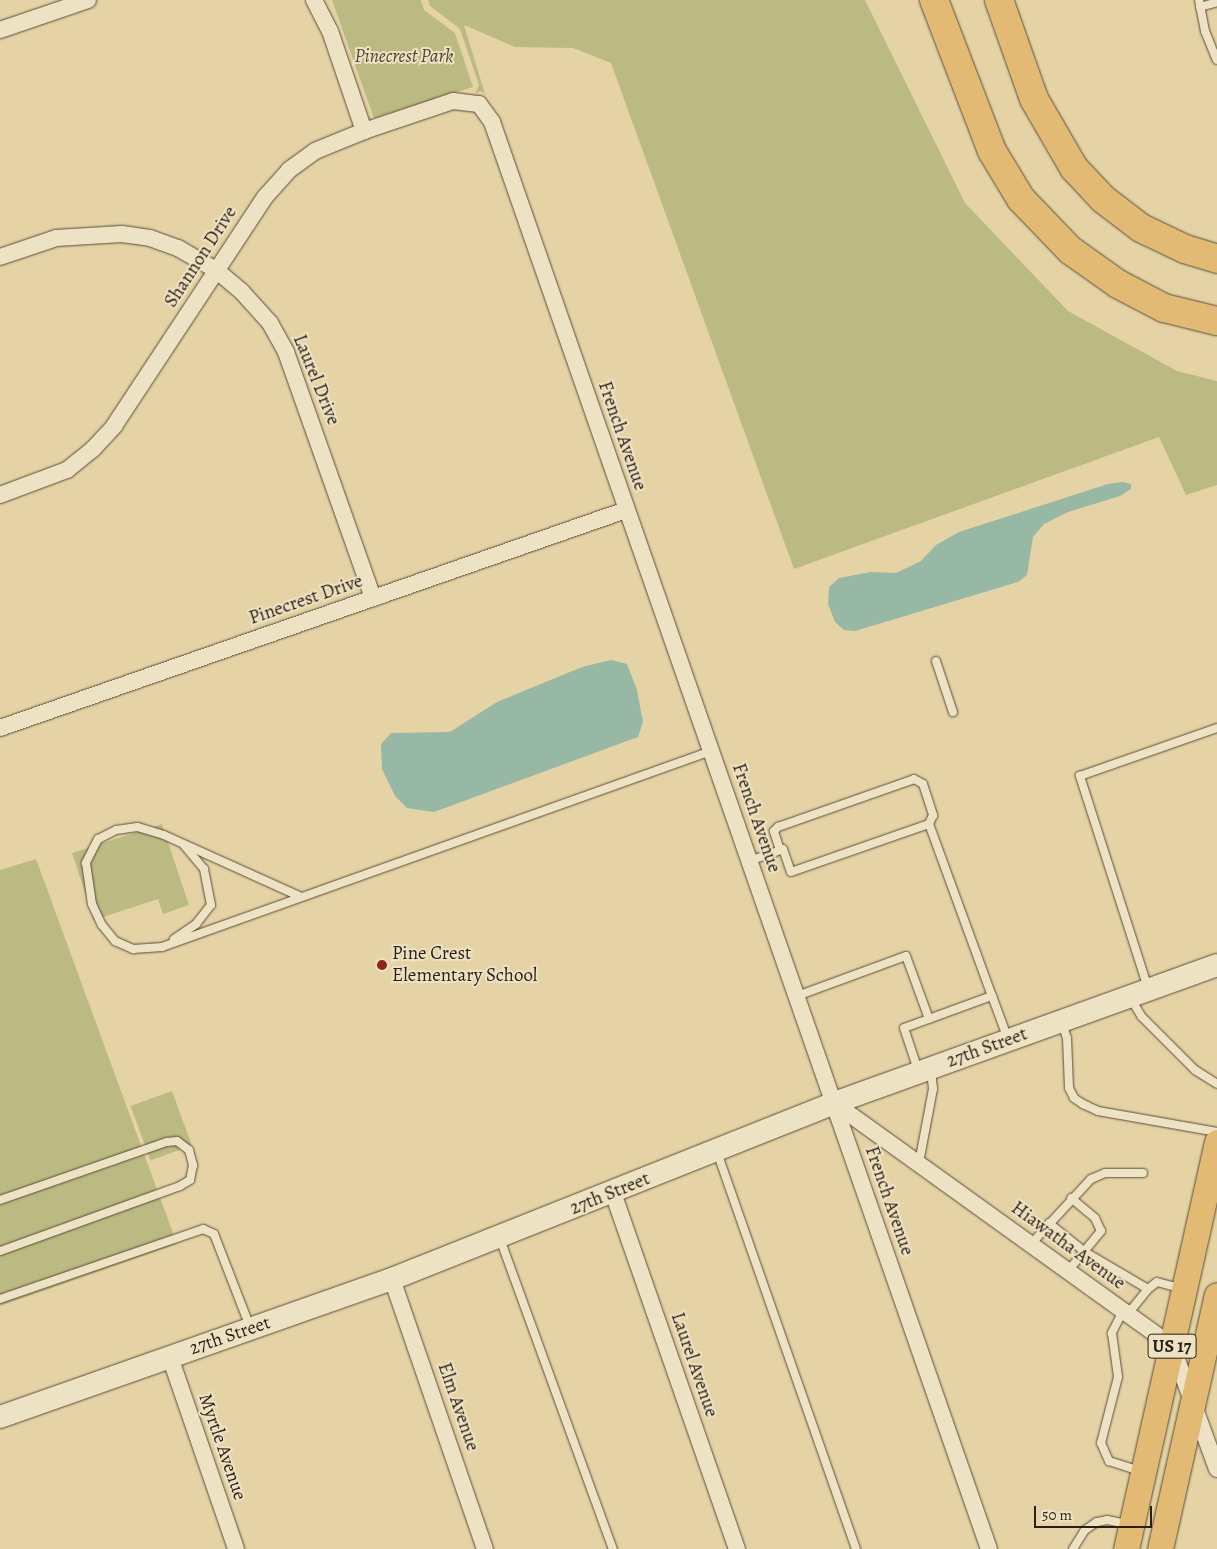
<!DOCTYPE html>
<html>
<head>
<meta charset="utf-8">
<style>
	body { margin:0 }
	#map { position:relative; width:1217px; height:1549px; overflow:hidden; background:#e5d3a6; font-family:Alegreya,serif }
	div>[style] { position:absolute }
	.green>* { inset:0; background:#bbba82; transform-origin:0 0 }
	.water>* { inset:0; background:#96b8a4 }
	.roads { filter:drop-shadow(0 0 1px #5a4c37) drop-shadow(0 0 1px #5a4c37) }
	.lane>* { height:8px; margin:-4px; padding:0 4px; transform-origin:4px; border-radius:4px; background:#eee2c5 }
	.street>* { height:16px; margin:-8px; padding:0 8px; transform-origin:8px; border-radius:8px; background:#eee2c5 }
	.secondary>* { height:22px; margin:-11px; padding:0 11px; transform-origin:11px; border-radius:11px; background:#eee2c5 }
	.primary>* { height:25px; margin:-12.5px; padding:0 12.5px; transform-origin:12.5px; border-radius:12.5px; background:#e2ba73 }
	.highway>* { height:28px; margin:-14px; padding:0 14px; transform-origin:14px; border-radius:14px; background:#e2ba73 }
	.dots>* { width:14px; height:14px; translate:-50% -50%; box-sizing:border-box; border:2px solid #eee2c5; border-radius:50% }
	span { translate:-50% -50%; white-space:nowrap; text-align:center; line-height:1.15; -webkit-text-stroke:4px #eee2c5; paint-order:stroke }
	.shield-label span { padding:1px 4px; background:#eee2c5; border:1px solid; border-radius:4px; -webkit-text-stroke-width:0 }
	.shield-label { font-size:18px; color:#2b1f12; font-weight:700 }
	.park-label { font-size:19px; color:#4f462e; font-style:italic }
	.street-label { font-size:19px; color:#2b1f12 }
	.poi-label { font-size:19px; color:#2b1f12 }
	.left { translate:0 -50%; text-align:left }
	.scale { position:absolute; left:1034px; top:1506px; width:118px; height:22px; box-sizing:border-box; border:2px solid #2b1f12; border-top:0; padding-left:6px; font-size:15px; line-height:18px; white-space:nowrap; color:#2b1f12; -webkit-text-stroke:4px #eee2c5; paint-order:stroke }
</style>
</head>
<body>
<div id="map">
	<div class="green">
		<i style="clip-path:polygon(332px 0,421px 0,424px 10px,455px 33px,473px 87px,374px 118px)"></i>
		<i style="clip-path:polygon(428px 0,865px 0,965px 203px,1068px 311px,1177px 371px,1217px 381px,1217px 485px,1186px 495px,1159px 437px,794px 569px,611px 63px,573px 48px,515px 47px,464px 25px,485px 94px,480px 91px,475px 94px,479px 85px,460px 29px,430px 6px)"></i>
		<i style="clip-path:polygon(162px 824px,189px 905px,163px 914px,158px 899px,94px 920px,72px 853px)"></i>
		<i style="clip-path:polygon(36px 859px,177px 1244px,0 1306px,0 870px)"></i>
		<i style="left:172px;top:1091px;width:58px;height:44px;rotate:70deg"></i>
	</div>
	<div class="water">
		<i style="clip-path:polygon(1123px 482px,1131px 484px,1131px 489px,1120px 496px,1068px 512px,1044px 524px,1033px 537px,1027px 575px,1018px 582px,855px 631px,844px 630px,835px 622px,828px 604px,829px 587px,839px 578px,871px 572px,896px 573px,921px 561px,936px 545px,959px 532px,1108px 484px)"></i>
		<i style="clip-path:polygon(611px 660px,627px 664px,637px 690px,643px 722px,638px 737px,434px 812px,407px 808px,395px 796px,382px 769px,381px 744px,391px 733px,450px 732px,497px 702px,582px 667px)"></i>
	</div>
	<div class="roads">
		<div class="lane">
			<i style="left:1199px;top:0;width:32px;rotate:79deg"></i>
			<i style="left:1205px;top:31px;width:31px;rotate:68deg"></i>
			<i style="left:1200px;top:7px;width:18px;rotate:-16deg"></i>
			<i style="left:936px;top:661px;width:54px;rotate:71.6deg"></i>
			<i style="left:780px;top:850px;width:20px;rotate:-108deg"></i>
			<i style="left:774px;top:831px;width:6px;rotate:-45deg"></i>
			<i style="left:778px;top:827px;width:144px;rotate:-19.4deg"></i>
			<i style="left:914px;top:779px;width:10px;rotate:29deg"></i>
			<i style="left:923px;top:784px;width:33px;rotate:72deg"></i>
			<i style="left:933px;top:815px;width:10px;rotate:114deg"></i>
			<i style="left:749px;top:861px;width:36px;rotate:-19deg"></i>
			<i style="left:783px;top:849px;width:24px;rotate:71deg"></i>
			<i style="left:791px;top:872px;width:146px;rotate:-19.2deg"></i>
			<i style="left:929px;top:824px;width:183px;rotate:69.9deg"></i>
			<i style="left:299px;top:896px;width:148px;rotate:-155.7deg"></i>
			<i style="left:164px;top:835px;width:28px;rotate:-163deg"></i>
			<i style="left:137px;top:827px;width:21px;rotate:172deg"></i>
			<i style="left:116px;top:830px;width:20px;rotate:153deg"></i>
			<i style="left:98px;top:839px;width:27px;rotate:117deg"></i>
			<i style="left:86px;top:863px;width:41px;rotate:81.7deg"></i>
			<i style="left:92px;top:904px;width:23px;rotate:65deg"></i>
			<i style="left:102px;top:925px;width:21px;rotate:51deg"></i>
			<i style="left:115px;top:941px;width:20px;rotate:24deg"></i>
			<i style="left:133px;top:949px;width:29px;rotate:-4deg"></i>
			<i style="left:162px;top:947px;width:583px;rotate:-19.65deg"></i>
			<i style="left:174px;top:939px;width:27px;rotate:-34deg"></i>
			<i style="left:196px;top:924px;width:24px;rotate:-52deg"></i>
			<i style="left:211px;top:905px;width:37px;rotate:-101deg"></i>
			<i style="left:204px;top:869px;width:31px;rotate:-130deg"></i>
			<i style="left:1148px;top:988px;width:223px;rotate:-107.8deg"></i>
			<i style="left:1080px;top:776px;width:145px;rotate:-19.3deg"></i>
			<i style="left:797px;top:996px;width:116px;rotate:-20.2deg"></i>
			<i style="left:906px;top:956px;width:67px;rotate:69.9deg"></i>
			<i style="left:1131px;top:999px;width:21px;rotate:59deg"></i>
			<i style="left:1142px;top:1017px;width:75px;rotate:45deg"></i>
			<i style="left:1195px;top:1070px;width:26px;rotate:32deg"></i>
			<i style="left:1062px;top:1023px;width:16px;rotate:72deg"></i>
			<i style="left:1067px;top:1038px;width:50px;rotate:87.7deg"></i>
			<i style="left:1069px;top:1088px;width:11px;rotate:63deg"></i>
			<i style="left:1074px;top:1098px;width:11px;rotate:34deg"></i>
			<i style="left:1083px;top:1104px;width:17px;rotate:25deg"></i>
			<i style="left:1098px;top:1111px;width:121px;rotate:10deg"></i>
			<i style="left:918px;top:1070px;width:44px;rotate:-108.4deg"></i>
			<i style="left:904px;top:1028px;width:94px;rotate:-20deg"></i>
			<i style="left:992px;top:996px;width:46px;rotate:69.6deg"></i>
			<i style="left:717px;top:1152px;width:421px;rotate:70.7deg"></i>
			<i style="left:919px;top:1163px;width:75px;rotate:-79.3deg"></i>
			<i style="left:933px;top:1089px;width:19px;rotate:-96deg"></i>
			<i style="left:0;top:1200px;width:177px;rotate:-19.2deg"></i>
			<i style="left:167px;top:1142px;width:10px;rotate:-6deg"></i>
			<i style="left:177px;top:1141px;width:15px;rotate:37deg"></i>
			<i style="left:189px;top:1150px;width:16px;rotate:75deg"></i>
			<i style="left:193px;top:1165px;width:15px;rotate:101deg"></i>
			<i style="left:190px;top:1180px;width:12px;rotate:149deg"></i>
			<i style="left:180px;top:1186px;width:191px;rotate:160.1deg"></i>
			<i style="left:1049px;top:1223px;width:46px;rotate:38.9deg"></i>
			<i style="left:1085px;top:1252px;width:73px;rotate:30.4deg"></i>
			<i style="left:1148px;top:1289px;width:32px;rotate:129deg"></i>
			<i style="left:500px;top:1239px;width:330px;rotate:70deg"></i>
			<i style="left:1031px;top:1244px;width:88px;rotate:-47.3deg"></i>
			<i style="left:1091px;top:1179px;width:15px;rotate:-23deg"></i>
			<i style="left:1105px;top:1173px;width:38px"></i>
			<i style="left:1068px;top:1271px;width:52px;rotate:-50.5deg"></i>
			<i style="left:1101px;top:1231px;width:14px;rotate:-115deg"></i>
			<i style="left:1095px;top:1218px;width:31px;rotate:-140deg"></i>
			<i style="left:1148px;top:1289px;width:11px;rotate:-38deg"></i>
			<i style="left:1157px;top:1282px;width:24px;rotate:15deg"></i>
			<i style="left:0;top:1299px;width:215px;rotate:-19deg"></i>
			<i style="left:203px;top:1229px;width:12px;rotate:24deg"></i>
			<i style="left:214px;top:1234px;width:100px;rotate:68.8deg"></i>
			<i style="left:1123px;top:1311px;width:25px;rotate:117deg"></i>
			<i style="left:1112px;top:1333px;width:44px;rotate:82.2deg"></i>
			<i style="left:1118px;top:1377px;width:68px;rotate:104.4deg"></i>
			<i style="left:1101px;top:1443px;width:20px;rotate:66deg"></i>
			<i style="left:1109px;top:1461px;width:32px;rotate:18deg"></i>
			<i style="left:1073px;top:1549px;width:22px;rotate:-58deg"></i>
			<i style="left:1085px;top:1530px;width:14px;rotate:-34deg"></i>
			<i style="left:1097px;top:1522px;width:10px;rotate:-11deg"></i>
			<i style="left:1107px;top:1520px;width:20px;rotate:11deg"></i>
		</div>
		<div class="street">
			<i style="left:314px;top:0;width:35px;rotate:63deg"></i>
			<i style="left:330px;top:31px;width:106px;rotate:71.2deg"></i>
			<i style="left:0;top:30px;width:93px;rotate:-18.8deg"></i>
			<i style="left:0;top:257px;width:59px;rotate:-18.7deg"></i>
			<i style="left:56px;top:238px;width:66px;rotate:-3.5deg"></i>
			<i style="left:122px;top:234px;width:28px;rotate:8deg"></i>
			<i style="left:150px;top:238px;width:30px;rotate:20deg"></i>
			<i style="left:178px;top:248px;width:44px;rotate:30.1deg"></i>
			<i style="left:216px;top:270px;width:34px;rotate:40deg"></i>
			<i style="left:242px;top:292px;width:42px;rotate:47.9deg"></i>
			<i style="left:270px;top:323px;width:33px;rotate:61deg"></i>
			<i style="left:286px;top:352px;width:261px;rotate:70.5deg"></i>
			<i style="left:0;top:495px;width:72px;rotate:-20.5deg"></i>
			<i style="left:67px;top:470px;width:32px;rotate:-39deg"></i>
			<i style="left:92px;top:450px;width:33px;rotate:-47deg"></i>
			<i style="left:114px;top:426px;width:274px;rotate:-56.6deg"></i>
			<i style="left:265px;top:197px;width:36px;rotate:-48deg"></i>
			<i style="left:289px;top:170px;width:32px;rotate:-36deg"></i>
			<i style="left:315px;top:151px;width:53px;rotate:-22.2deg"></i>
			<i style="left:364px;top:131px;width:94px;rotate:-18.6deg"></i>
			<i style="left:453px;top:101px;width:26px;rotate:7deg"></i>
			<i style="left:479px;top:104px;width:22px;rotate:54deg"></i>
			<i style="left:492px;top:122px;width:1511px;rotate:70.8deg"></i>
			<i style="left:0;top:728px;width:663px;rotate:-19.2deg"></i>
			<i style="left:834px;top:1103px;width:416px;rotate:35.7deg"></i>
			<i style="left:1172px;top:1346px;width:131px;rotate:69.9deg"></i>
			<i style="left:613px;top:1193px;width:377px;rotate:70.8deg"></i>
			<i style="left:392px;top:1279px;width:286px;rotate:71deg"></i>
			<i style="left:170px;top:1357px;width:203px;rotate:71deg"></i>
		</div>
		<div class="secondary">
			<i style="left:0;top:1417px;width:416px;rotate:-19.4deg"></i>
			<i style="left:392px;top:1279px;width:476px;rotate:-21.7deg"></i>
			<i style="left:834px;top:1103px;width:407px;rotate:-19.8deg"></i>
		</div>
		<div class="primary">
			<i style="left:1126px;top:1549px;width:417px;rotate:-77.4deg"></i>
			<i style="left:1160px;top:1549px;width:260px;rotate:-77.4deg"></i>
		</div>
		<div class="highway">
			<i style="left:934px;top:0;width:162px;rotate:69deg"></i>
			<i style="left:992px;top:151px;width:56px;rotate:58.9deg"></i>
			<i style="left:1021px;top:199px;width:71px;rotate:46.1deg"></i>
			<i style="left:1070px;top:250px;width:59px;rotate:35.3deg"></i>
			<i style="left:1118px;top:284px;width:52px;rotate:27.6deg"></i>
			<i style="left:1164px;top:308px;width:55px;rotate:13.8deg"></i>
			<i style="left:999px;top:0;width:105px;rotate:70.5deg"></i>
			<i style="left:1034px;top:99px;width:80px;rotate:59.9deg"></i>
			<i style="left:1074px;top:168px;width:42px;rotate:46.9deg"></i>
			<i style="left:1103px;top:199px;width:48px;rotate:37.3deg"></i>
			<i style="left:1141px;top:228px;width:49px;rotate:25.5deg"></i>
			<i style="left:1185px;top:249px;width:34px;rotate:17deg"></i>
		</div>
	</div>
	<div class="dots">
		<i style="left:382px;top:965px;background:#8f2418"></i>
	</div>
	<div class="shield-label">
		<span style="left:1172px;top:1346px">US 17</span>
	</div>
	<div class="park-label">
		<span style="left:404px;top:57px">Pinecrest Park</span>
	</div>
	<div class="street-label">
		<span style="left:201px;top:257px;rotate:-57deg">Shannon Drive</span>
		<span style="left:316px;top:380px;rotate:68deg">Laurel Drive</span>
		<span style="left:622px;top:436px;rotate:71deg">French Avenue</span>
		<span style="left:306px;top:600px;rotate:-19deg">Pinecrest Drive</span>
		<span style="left:756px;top:818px;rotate:71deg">French Avenue</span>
		<span style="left:987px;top:1048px;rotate:-20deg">27th Street</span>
		<span style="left:610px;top:1194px;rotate:-22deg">27th Street</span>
		<span style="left:889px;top:1201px;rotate:71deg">French Avenue</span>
		<span style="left:1068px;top:1246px;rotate:36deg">Hiawatha Avenue</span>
		<span style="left:230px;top:1336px;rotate:-19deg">27th Street</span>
		<span style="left:694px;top:1365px;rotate:71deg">Laurel Avenue</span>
		<span style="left:458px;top:1407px;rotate:71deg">Elm Avenue</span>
		<span style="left:222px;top:1447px;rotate:71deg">Myrtle Avenue</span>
	</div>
	<div class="poi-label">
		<span class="left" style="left:392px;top:965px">Pine Crest<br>Elementary School</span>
	</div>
	<div class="scale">50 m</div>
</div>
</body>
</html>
